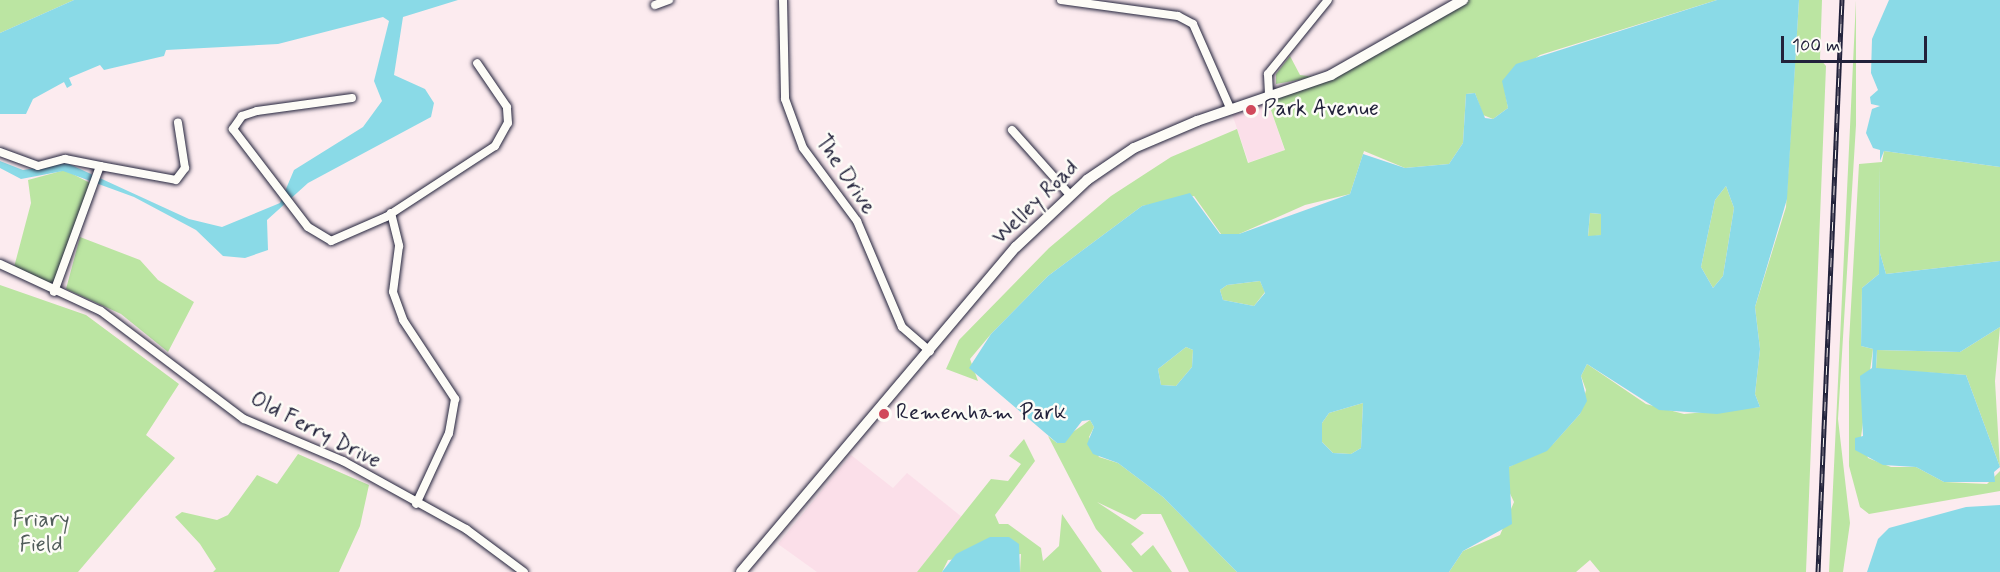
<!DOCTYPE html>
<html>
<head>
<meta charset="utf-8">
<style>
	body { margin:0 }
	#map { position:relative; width:2000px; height:572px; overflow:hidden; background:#fcebef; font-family:Mynerve,sans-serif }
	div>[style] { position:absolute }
	.built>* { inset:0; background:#fbdfe9; transform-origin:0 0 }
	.green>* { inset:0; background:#bbe5a2 }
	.water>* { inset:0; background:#8adae7 }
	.roads { filter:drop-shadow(0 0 2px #22223b) drop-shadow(0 0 2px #22223b) }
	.minor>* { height:8px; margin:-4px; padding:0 4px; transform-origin:4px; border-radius:4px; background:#fdfcf7 }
	.secondary>* { height:10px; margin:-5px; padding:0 5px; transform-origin:5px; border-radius:5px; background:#fdfcf7 }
	.rail>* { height:5px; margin-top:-2.5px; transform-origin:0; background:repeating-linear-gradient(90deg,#fdfcf7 0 9px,#22223b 0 18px); box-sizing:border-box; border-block:2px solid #22223b }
	.dots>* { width:16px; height:16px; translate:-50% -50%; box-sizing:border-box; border:3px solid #fdfcf7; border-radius:50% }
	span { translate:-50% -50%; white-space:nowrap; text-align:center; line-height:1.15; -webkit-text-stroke:5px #fdfcf7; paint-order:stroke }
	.poi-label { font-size:22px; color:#22223b }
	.left { translate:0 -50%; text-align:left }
	.street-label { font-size:22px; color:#22223b }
	.park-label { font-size:22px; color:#505c5a }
	.scale { position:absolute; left:1781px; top:36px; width:146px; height:27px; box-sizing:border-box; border:3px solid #22223b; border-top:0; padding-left:8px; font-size:18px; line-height:21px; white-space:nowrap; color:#22223b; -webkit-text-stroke:4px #fdfcf7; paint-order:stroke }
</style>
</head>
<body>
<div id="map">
	<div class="built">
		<i style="left:1266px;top:96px;width:57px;height:38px;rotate:71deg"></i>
		<i style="clip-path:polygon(851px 455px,893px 488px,907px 473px,962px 517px,917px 572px,817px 572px,778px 544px)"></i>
	</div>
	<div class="green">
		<i style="clip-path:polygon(0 0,74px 0,0 33px)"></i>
		<i style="clip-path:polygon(1463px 0,1717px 0,1540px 55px,1503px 81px,1508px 108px,1493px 119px,1483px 115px,1475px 93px,1466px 94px,1463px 143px,1449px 164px,1405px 168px,1364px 151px,1350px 194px,1305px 205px,1239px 234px,1221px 234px,1194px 196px,1142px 206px,1048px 276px,991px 334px,970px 359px,978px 381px,946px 369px,959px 340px,1049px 248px,1111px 196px,1171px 157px,1237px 129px,1248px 163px,1285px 150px,1266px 96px,1330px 75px)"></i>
		<i style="clip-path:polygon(1799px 0,1822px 0,1820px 59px,1826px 66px,1806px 572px,1600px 572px,1590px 560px,1576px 572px,1449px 572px,1463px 551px,1500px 535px,1514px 502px,1506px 485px,1509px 467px,1553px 444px,1580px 414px,1586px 390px,1581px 376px,1587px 364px,1646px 404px,1684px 414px,1760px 407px,1755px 394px,1760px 349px,1755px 307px,1786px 207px)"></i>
		<i style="clip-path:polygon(1856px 0,1856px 125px,1838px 419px,1850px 523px,1843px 572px,1829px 572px)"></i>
		<i style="clip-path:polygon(1290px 56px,1300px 75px,1315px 77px,1276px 84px,1276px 74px)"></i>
		<i style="clip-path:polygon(1884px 151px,2000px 167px,2000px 261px,1886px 274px,1880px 253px,1880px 164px,1879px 274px,1862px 288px,1861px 346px,1873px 349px,1861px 437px,1868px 458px,1891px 467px,1916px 467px,1944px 482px,1987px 484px,2000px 471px,2000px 491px,1869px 514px,1860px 507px,1849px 466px,1849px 342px,1859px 164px,1882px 162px)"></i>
		<i style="clip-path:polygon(65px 170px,90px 183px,59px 288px,13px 271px,31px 203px,28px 180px)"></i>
		<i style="clip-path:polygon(1726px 186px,1734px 208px,1723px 276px,1713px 288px,1701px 267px,1715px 200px)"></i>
		<i style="clip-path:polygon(1590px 213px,1601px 214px,1602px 235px,1588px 237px)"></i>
		<i style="clip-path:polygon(80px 237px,140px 260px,158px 280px,194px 302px,168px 352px,121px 314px,66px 289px)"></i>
		<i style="clip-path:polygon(1260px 281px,1265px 292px,1254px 306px,1223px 300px,1220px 290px,1227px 285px)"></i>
		<i style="clip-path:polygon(0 285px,86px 315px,179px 384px,146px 435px,175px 458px,78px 572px,0 572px)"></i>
		<i style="clip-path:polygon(2000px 327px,1995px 381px,2000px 467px,1966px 375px,1876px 369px,1877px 350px,1960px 352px)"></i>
		<i style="clip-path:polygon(1186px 347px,1193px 350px,1192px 367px,1176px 386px,1161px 385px,1158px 369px)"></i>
		<i style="clip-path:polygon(1363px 403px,1361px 448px,1351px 454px,1333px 453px,1322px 442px,1322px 423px,1329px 413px)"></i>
		<i style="clip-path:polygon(1090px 420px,1094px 427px,1089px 437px,1099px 457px,1118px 463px,1163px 497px,1237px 572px,1189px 572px,1161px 514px,1142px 514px,1135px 520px,1097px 502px,1144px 533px,1131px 544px,1141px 556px,1153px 545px,1172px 572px,1133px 572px,1096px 529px,1048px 436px,1057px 443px)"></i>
		<i style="clip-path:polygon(1024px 439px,1035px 461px,995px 515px,999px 524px,1008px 524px,1041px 548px,1043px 561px,1059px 546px,1062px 514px,1102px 572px,1020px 572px,1021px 554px,948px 560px,942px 572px,917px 572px,991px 479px,1008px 481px,1021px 464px,1009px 456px)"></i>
		<i style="clip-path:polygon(298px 454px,369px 485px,360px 526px,339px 572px,213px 572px,216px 569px,200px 544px,175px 517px,182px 512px,217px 520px,228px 515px,257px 475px,277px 484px)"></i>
	</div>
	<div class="water">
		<i style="clip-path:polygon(74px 0,458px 0,403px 17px,394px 75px,425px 89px,434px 103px,431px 117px,308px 183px,267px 220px,268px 250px,245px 258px,223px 256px,196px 230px,134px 197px,63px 171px,21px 179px,0 168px,0 161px,23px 170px,67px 163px,189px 219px,222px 227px,280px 203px,294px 170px,363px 127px,382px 101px,374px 81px,389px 21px,383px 17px,278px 44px,166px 50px,164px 56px,104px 70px,100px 65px,69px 78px,72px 85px,67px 88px,64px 82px,33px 99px,26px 114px,0 114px,0 33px)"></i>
		<i style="clip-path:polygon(evenodd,1717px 0,1799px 0,1787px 199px,1755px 307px,1760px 349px,1755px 394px,1760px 407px,1717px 414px,1659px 410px,1587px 364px,1581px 376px,1587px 401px,1580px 414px,1547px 451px,1509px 467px,1512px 524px,1463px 551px,1449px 572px,1237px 572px,1163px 497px,1118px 463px,1093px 454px,1087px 444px,1094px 427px,1090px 420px,1082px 421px,1065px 443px,1057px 443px,969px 368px,991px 334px,1048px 276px,1142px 206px,1190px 193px,1220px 234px,1239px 234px,1350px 194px,1363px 154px,1405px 168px,1449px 164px,1463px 143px,1466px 94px,1475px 93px,1485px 118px,1493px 119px,1508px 108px,1502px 81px,1516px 64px,1717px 0,1726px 186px,1734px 208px,1723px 276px,1713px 288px,1701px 267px,1715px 200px,1726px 186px,1717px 0,1590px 213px,1601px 214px,1601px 235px,1588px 236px,1590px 213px,1717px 0,1260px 281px,1265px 293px,1254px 306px,1223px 300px,1220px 290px,1227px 285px,1260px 281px,1717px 0,1186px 347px,1193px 350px,1192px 367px,1176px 386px,1161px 385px,1158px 369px,1186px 347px,1717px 0,1363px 403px,1361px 448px,1351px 454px,1333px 453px,1322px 442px,1322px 423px,1329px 413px,1363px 403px)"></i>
		<i style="clip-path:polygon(1889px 0,2000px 0,2000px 167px,1884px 151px,1880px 161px,1880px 150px,1873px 148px,1866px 133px,1872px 109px,1880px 106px,1871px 104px,1870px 97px,1878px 90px,1871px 73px,1872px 39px)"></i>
		<i style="clip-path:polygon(1880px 164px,1880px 253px,1886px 274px,2000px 261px,2000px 327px,1960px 352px,1877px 350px,1876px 368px,1966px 375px,2000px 467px,1994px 472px,1995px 482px,1944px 482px,1916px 467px,1883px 465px,1855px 450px,1855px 438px,1863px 436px,1860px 376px,1872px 368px,1873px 349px,1861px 346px,1862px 288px,1879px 274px)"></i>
		<i style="clip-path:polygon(2000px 505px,2000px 572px,1867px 572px,1878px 539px,1889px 528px,1966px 507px)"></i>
		<i style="clip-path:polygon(990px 537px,1009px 537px,1019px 544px,1020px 572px,942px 572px,956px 554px)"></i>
	</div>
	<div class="roads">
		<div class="minor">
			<i style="left:783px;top:0;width:99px;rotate:88.8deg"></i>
			<i style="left:785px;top:99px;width:52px;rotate:69.8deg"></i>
			<i style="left:803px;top:148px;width:91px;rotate:53.5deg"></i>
			<i style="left:857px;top:221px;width:115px;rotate:67deg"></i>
			<i style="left:902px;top:327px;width:37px;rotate:41deg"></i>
			<i style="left:1061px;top:0;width:118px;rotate:7.8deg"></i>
			<i style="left:1178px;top:16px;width:17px;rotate:28deg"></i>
			<i style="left:1193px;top:24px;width:92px;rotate:66.2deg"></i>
			<i style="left:655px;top:5px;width:15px;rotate:-20deg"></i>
			<i style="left:1269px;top:94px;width:20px;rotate:-93deg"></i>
			<i style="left:1268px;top:74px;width:95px;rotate:-51deg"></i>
			<i style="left:352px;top:98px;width:96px;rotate:172.2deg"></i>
			<i style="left:257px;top:111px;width:16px;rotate:162deg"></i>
			<i style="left:242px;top:116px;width:16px;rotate:125deg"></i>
			<i style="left:233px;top:129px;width:123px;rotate:52.6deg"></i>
			<i style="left:308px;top:227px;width:27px;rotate:31deg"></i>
			<i style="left:331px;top:241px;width:60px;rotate:-23.6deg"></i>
			<i style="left:386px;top:217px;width:130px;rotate:-33.1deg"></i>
			<i style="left:495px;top:146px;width:26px;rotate:-61deg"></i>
			<i style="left:508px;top:123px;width:16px;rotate:-94deg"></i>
			<i style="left:507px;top:107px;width:53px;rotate:-124.3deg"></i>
			<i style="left:1012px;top:130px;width:86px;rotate:48.3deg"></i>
			<i style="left:0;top:152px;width:40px;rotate:20.2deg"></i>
			<i style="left:38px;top:166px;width:28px;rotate:-15deg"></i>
			<i style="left:65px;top:159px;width:36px;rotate:11deg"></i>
			<i style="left:100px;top:166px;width:134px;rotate:110.1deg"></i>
			<i style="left:100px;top:166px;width:77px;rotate:10.4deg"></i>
			<i style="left:176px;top:180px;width:15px;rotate:-53deg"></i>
			<i style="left:185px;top:168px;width:46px;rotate:-98.8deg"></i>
			<i style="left:391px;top:213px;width:34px;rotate:76deg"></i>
			<i style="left:399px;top:246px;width:46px;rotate:97.4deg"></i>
			<i style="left:393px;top:292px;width:30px;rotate:70deg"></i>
			<i style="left:403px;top:320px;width:95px;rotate:56.6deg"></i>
			<i style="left:455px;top:399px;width:35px;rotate:100deg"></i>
			<i style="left:449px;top:433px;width:78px;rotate:114.9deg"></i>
			<i style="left:0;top:264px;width:111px;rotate:25deg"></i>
			<i style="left:101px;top:311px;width:179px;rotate:37.1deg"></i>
			<i style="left:244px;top:419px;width:108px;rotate:23deg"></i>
			<i style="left:343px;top:461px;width:141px;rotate:28.9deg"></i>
			<i style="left:466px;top:529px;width:72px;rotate:36.6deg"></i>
		</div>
		<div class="secondary">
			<i style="left:741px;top:572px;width:426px;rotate:-49.8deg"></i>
			<i style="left:1016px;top:247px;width:98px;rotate:-43.3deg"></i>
			<i style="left:1087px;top:180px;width:57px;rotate:-34.2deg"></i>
			<i style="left:1134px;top:148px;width:69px;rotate:-23.2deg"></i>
			<i style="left:1197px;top:121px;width:142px;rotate:-18.9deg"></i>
			<i style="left:1331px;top:75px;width:152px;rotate:-29.6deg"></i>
		</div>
	</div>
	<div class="rail">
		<i style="left:1818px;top:572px;width:573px;rotate:-87.6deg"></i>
	</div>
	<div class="dots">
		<i style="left:1251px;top:110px;background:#d1495b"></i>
		<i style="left:884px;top:414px;background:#d1495b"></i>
	</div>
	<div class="poi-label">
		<span class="left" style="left:1263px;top:110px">Park Avenue</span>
		<span class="left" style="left:896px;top:414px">Remenham Park</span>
	</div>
	<div class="street-label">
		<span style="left:845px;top:175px;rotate:56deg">The Drive</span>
		<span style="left:1036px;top:203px;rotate:-44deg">Welley Road</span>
		<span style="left:315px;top:431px;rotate:27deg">Old Ferry Drive</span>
	</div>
	<div class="park-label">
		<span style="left:41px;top:533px">Friary<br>Field</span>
	</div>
	<div class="scale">100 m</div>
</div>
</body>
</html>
